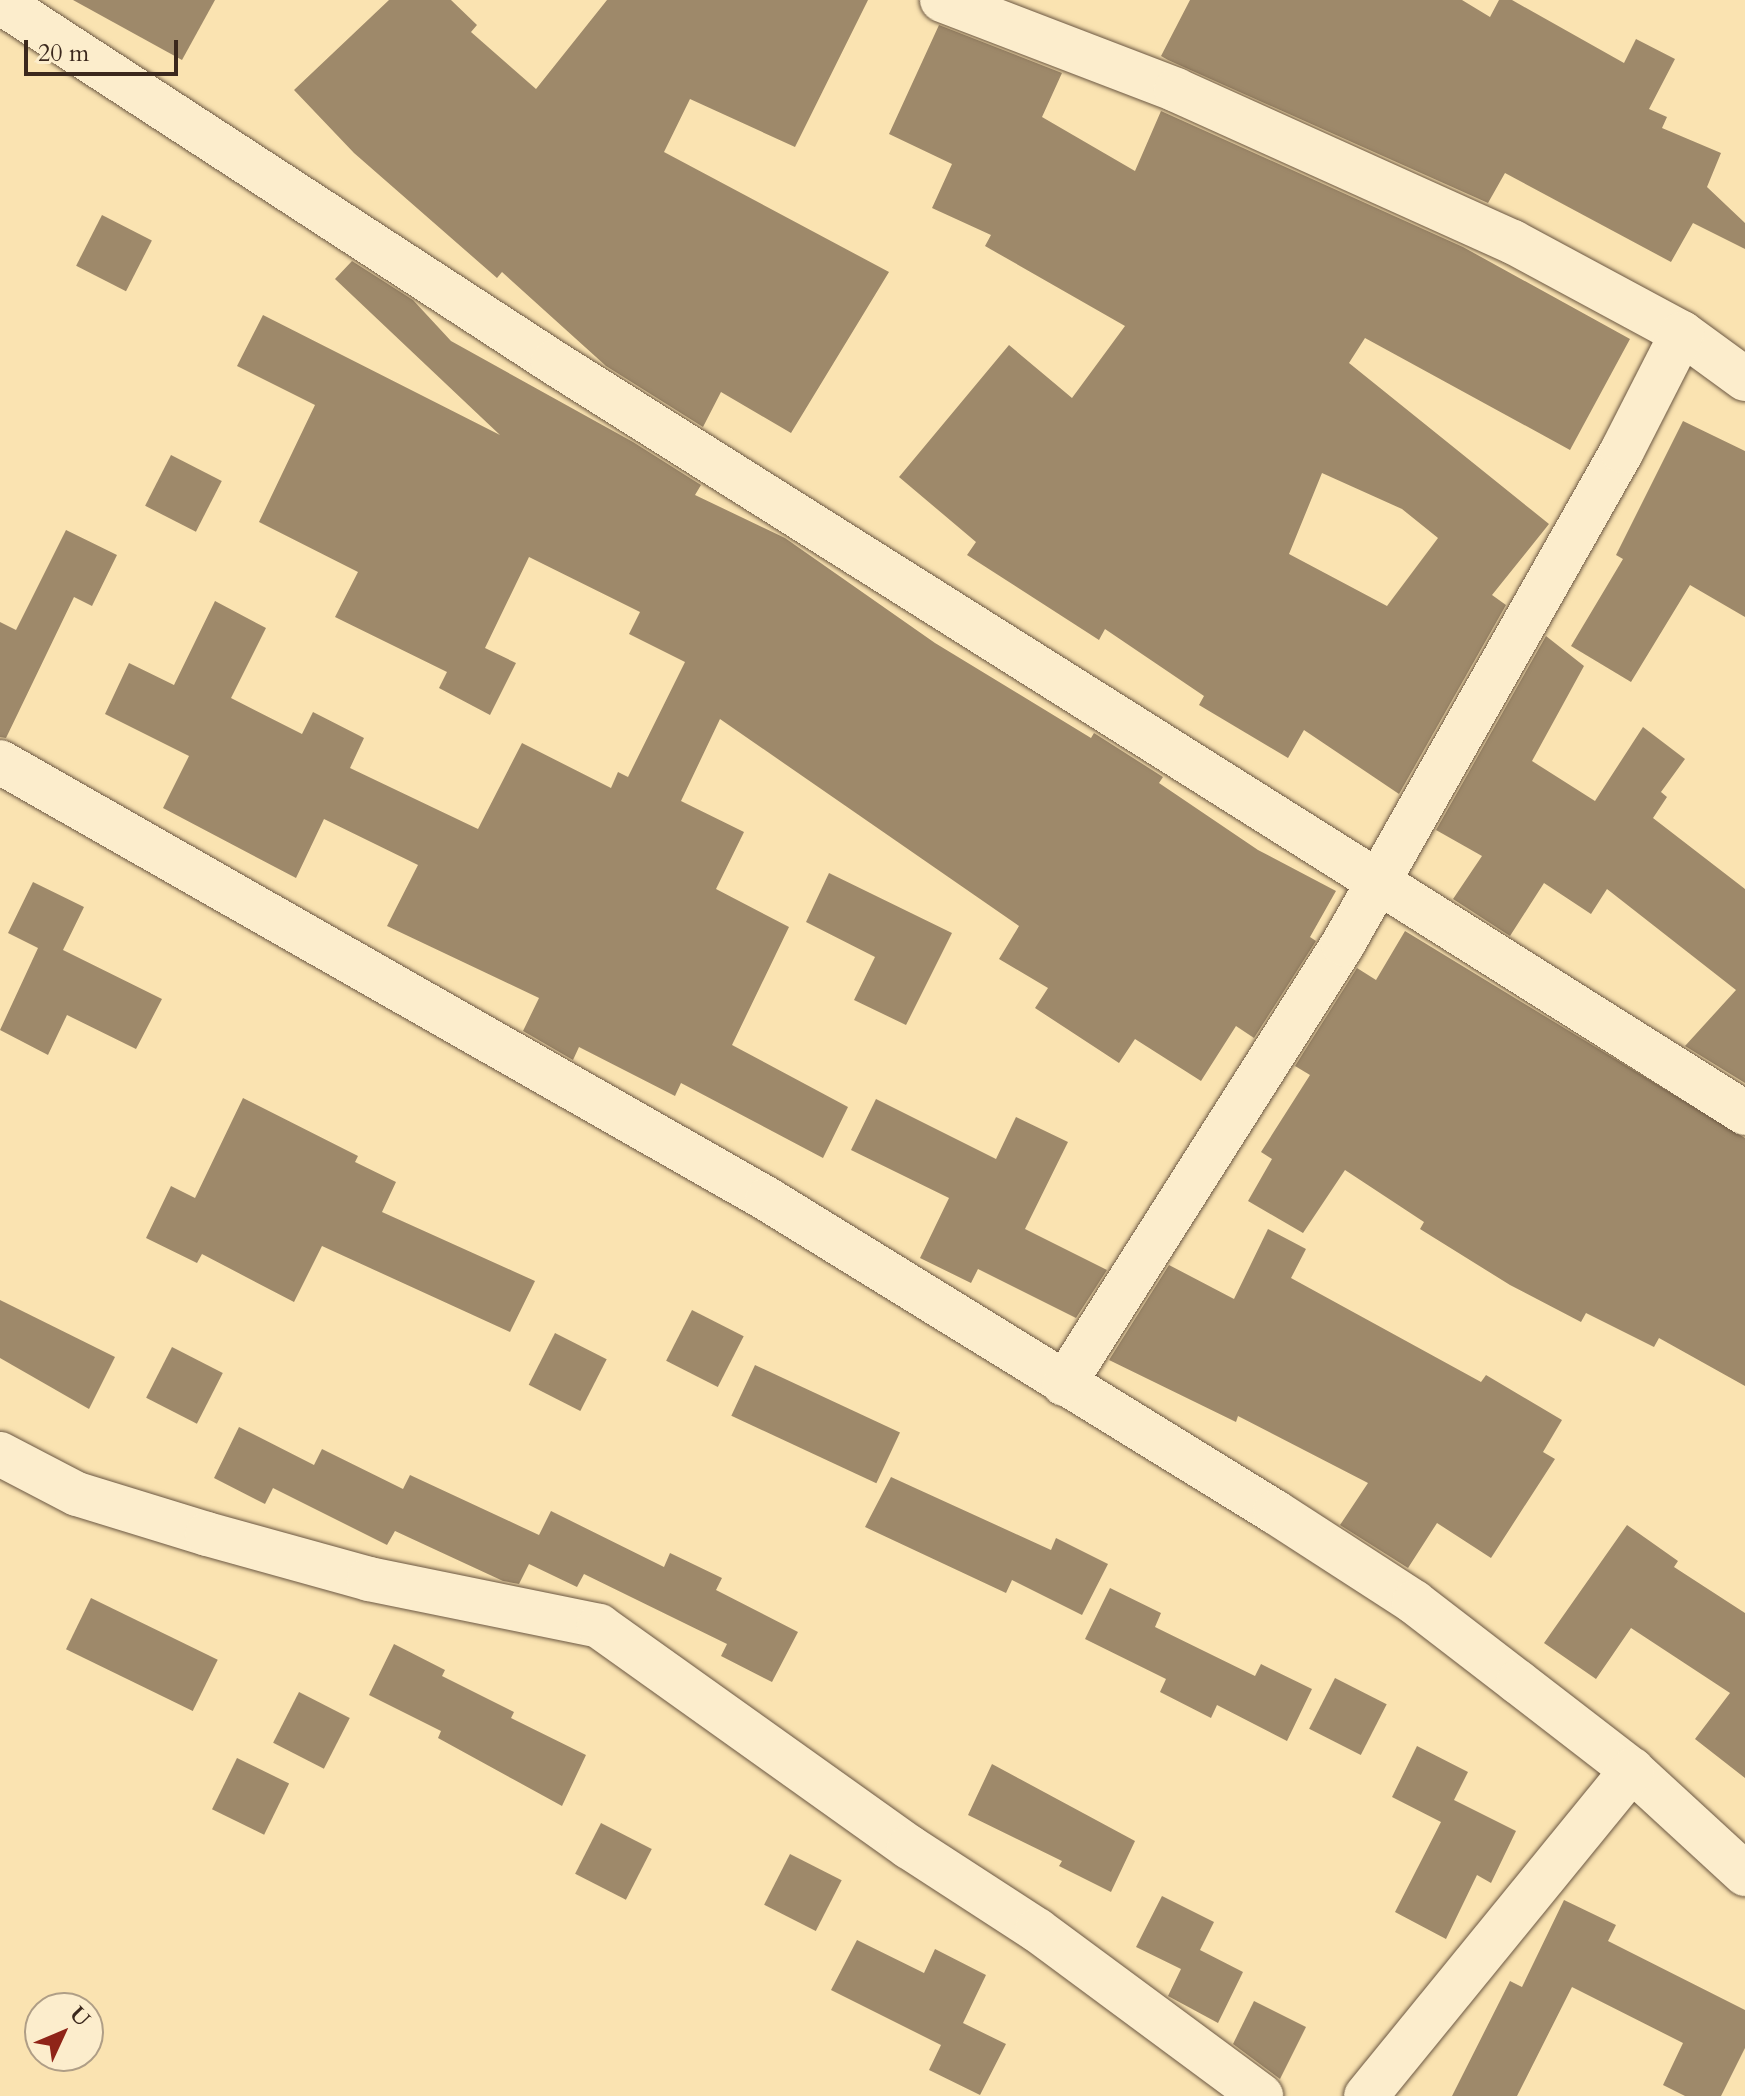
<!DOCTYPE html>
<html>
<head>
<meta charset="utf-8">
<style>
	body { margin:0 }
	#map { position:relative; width:1745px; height:2096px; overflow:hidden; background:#fae3b1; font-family:Cardo,serif }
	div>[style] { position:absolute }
	.building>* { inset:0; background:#9e896a; transform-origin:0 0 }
	.roads { filter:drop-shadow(0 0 2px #6b5742) drop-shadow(0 0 2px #6b5742) }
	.minor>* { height:44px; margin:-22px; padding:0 22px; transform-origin:22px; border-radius:22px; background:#fcedcc }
	.secondary>* { height:44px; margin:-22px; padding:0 22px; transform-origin:22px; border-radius:22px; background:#fcedcc }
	span { translate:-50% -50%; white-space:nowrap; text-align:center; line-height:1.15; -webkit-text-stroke:8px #fcedcc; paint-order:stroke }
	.north { position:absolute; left:24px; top:1992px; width:80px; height:80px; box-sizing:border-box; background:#fcedcc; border:2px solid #af9e86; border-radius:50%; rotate:46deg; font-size:22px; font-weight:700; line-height:32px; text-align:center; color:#3b281d }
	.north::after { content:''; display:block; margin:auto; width:28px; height:36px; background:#8f2418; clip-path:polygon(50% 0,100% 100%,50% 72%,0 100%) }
	.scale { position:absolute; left:24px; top:40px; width:154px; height:36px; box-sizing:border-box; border:4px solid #3b281d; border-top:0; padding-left:10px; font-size:24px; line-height:28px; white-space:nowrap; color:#3b281d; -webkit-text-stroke:6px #fcedcc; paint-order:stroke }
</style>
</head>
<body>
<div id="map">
	<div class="building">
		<i style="clip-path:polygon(73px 0,215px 0,182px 60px)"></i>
		<i style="clip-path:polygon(389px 0,451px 0,477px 25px,471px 32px,536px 89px,607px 0,868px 0,795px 147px,690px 99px,664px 152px,889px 272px,791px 433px,721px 392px,703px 427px,606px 366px,502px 272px,497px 278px,354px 153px,294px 90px)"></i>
		<i style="clip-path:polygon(1190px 0,1462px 0,1490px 17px,1499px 0,1512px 0,1624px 63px,1636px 39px,1675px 59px,1649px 109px,1667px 117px,1662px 128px,1721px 153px,1707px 187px,1745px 223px,1745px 249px,1693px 223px,1671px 262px,1505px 173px,1488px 203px,1168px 60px,1161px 56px)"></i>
		<i style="clip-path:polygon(evenodd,939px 25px,1062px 73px,1042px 117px,1135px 171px,1161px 111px,1463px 247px,1630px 339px,1570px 450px,1365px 338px,1349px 363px,1549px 524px,1492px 595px,1506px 605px,1399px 794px,1304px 730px,1288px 758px,1199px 705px,1204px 696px,1105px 629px,1099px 640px,967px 555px,976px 542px,899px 477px,1009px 345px,1072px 398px,1125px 326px,985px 246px,991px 235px,932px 208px,952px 164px,889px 134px,939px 25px,1322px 473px,1402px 509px,1438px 538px,1387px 606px,1289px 554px,1322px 473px)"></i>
		<i style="left:102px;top:215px;width:56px;height:57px;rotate:27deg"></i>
		<i style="clip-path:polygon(352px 261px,413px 300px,451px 341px,633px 442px,701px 485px,695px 495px,785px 538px,935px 643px,1091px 738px,1094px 733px,1163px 777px,1159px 783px,1258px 850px,1336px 891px,1310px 937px,1316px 941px,1254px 1038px,1236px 1026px,1201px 1081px,1135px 1039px,1119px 1063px,1035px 1008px,1048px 988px,999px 959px,1019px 926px,720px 719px,681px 801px,744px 832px,716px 889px,789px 927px,732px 1045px,848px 1107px,823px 1158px,681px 1083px,675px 1096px,579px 1047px,573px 1060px,523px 1031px,539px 998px,387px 926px,418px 865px,324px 819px,296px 878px,163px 808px,189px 756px,105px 714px,129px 663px,174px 685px,215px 601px,266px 628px,231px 698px,302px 734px,313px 712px,364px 738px,350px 768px,478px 829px,522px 743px,611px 788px,618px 772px,628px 777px,685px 662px,629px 634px,640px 612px,529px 557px,485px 648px,516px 663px,490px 715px,439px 688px,447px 672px,335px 617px,358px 572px,259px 522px,315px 405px,237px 366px,263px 315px,500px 435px,335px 279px)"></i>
		<i style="clip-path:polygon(1683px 421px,1745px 451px,1745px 617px,1690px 585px,1631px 682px,1571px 646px,1623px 559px,1616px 555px)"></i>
		<i style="left:171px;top:455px;width:57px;height:57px;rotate:27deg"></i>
		<i style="clip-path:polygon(66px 530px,117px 555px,92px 606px,74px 597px,6px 738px,0 737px,0 622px,16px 630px)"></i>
		<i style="clip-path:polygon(1546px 636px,1584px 666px,1532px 761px,1595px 801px,1643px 727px,1685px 759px,1661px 792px,1667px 797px,1653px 818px,1745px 889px,1745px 1083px,1685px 1046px,1736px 990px,1607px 889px,1591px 914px,1544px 883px,1510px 936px,1453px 899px,1482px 856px,1436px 830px)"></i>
		<i style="clip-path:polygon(829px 873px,952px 933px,906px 1025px,854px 1000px,875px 957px,806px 922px)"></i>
		<i style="clip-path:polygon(33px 882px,84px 907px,63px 950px,162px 999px,136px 1049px,67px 1015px,48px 1055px,0 1030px,38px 948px,8px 933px)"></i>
		<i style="clip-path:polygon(1405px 931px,1745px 1138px,1745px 1386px,1659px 1338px,1654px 1347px,1586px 1313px,1581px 1322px,1510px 1285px,1420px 1229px,1424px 1222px,1345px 1170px,1303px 1233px,1248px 1201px,1272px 1159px,1261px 1152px,1310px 1075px,1295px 1066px,1357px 968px,1376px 980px)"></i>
		<i style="clip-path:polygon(243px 1098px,358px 1156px,355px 1162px,396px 1182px,382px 1212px,535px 1281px,510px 1332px,322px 1246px,294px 1302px,202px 1254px,197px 1263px,146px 1238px,171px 1186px,195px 1198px)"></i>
		<i style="clip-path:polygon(876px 1099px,996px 1159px,1016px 1117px,1068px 1142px,1025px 1229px,1107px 1270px,1076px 1318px,978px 1269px,971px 1283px,920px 1258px,949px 1198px,851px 1150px)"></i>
		<i style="clip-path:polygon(1268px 1229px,1306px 1249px,1291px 1278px,1481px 1382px,1486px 1375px,1562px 1420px,1543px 1452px,1555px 1459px,1491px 1558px,1437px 1523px,1408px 1568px,1340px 1525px,1368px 1483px,1238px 1416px,1236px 1422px,1109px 1360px,1169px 1265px,1234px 1299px)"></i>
		<i style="clip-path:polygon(0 1300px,115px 1357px,89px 1409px,0 1358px)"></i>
		<i style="left:692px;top:1310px;width:58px;height:57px;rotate:27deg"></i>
		<i style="left:555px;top:1333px;width:58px;height:58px;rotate:27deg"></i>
		<i style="left:172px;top:1347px;width:57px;height:57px;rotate:27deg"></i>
		<i style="left:755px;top:1365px;width:160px;height:56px;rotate:25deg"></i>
		<i style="clip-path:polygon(239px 1427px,314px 1465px,322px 1449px,403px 1489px,410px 1475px,539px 1535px,551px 1511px,664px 1567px,670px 1553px,722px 1578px,716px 1590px,798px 1632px,772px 1682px,721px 1656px,727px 1644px,584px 1574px,577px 1587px,529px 1564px,519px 1584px,503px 1581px,395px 1531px,387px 1545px,273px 1488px,265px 1504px,214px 1478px)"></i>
		<i style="clip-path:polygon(891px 1477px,1051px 1550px,1056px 1538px,1108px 1564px,1082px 1615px,1012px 1580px,1006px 1593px,865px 1527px)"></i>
		<i style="clip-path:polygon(1627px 1525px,1678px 1561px,1674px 1567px,1745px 1613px,1745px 1778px,1695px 1739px,1730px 1693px,1631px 1628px,1596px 1679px,1544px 1643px)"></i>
		<i style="clip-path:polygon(1110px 1588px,1161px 1613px,1155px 1627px,1255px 1676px,1261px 1664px,1312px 1689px,1287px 1741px,1217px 1705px,1211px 1718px,1160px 1692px,1166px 1679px,1085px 1639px)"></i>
		<i style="left:91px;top:1598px;width:141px;height:57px;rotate:26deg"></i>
		<i style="clip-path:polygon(394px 1644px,445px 1670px,442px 1676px,514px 1712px,511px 1718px,586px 1755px,562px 1806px,438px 1738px,441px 1731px,369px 1695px)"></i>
		<i style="left:1335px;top:1678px;width:58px;height:57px;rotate:27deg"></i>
		<i style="left:299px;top:1692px;width:57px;height:57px;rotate:27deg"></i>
		<i style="clip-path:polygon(1417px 1746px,1468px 1772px,1454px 1800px,1516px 1831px,1491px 1883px,1477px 1875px,1446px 1939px,1395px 1912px,1441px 1822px,1392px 1797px)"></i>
		<i style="left:237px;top:1758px;width:58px;height:57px;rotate:26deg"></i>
		<i style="clip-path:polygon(992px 1764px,1135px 1841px,1111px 1892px,1059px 1866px,1062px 1861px,968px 1815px)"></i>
		<i style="left:601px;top:1823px;width:57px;height:57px;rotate:27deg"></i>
		<i style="left:790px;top:1854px;width:58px;height:57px;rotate:27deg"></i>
		<i style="clip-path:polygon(1162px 1896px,1214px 1922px,1200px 1950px,1243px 1972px,1218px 2023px,1168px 1996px,1181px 1969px,1136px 1947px)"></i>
		<i style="clip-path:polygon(1564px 1900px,1616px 1925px,1608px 1941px,1745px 2010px,1745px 2048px,1721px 2096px,1685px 2096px,1663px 2085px,1683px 2043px,1572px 1987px,1517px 2096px,1452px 2096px,1510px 1981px,1522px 1987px)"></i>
		<i style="clip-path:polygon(857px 1940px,924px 1973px,935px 1949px,986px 1975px,963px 2023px,1006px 2044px,980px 2095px,929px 2070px,941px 2045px,831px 1990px)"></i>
		<i style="clip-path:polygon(1254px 2001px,1306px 2027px,1280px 2079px,1233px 2044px)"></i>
	</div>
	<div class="roads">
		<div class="minor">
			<i style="left:942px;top:0;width:251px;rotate:21deg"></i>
			<i style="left:1176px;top:90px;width:370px;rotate:24.3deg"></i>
			<i style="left:1513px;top:242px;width:192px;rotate:28.3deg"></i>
			<i style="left:1682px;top:333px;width:78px;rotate:36.1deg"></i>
			<i style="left:0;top:762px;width:883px;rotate:29.67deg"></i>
			<i style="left:767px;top:1199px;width:597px;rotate:31.64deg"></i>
			<i style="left:1275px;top:1512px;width:166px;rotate:32.9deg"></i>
			<i style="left:1414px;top:1602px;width:131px;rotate:37.6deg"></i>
			<i style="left:1518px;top:1682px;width:144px;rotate:37.7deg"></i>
			<i style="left:1632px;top:1770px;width:154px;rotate:42.6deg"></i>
			<i style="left:1064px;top:1384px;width:521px;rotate:-57.62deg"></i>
			<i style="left:1343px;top:944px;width:566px;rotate:-60.49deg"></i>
			<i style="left:1622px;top:451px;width:132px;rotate:-63deg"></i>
			<i style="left:0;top:1454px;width:87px;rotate:27.5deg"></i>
			<i style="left:77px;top:1494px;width:136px;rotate:17.1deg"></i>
			<i style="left:207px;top:1534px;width:168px;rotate:15.5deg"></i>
			<i style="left:369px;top:1579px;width:235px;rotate:11.5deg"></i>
			<i style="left:599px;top:1626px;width:381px;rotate:35.5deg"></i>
			<i style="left:909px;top:1847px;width:153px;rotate:33deg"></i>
			<i style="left:1037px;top:1930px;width:279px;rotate:36.5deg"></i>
			<i style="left:1366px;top:2096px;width:421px;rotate:-50.8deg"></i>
		</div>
		<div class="secondary">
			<i style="left:0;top:2px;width:660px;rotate:33.06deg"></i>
			<i style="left:553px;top:362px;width:1409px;rotate:32.21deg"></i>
		</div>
	</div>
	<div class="north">U</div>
	<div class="scale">20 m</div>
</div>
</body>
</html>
